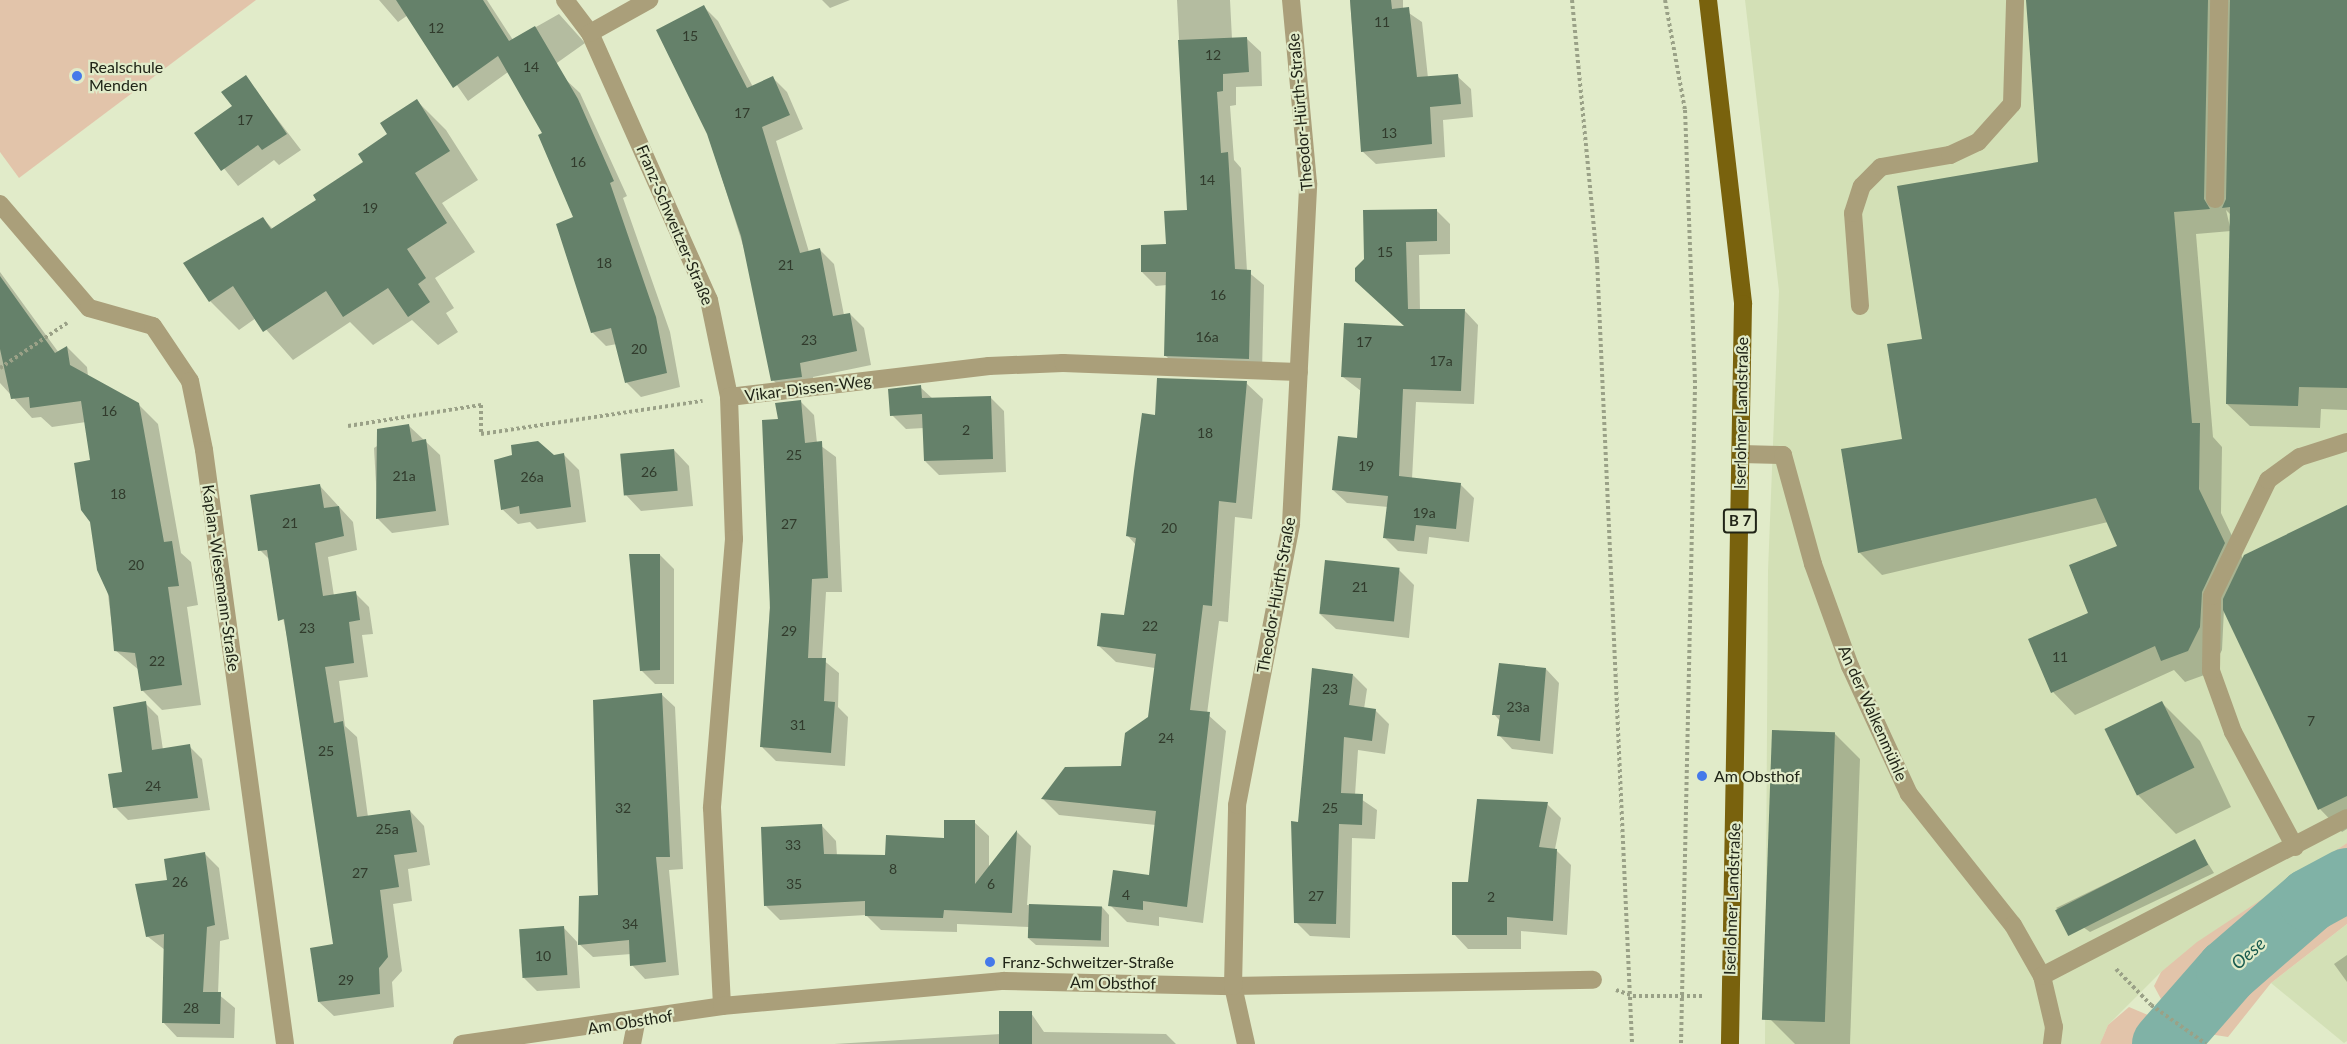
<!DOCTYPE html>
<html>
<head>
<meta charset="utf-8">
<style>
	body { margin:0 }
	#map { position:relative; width:2347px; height:1044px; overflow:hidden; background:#e1ebc9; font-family:Lato,sans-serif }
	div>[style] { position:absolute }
	.built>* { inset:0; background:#d3e0b6 }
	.green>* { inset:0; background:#e2c4aa }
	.shadow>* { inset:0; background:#0003 }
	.river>* { height:64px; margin:-32px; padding:0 32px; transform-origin:32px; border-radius:32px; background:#80b2a6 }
	.building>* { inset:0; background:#65816a; transform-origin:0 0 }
	.path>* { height:4px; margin-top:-2px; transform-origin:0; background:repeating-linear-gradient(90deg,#9aa187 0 3px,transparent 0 6px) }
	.minor>* { height:18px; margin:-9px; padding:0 9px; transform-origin:9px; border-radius:9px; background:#aa9f7a }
	.major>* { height:18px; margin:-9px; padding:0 9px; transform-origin:9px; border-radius:9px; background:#79620d }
	.dots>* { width:16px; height:16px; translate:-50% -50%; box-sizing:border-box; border:3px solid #e1ebc9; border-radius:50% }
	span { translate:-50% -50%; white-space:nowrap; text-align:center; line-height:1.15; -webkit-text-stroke:4.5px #e1ebc9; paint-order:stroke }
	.number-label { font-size:14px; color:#313b2c }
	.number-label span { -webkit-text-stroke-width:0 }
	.shield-label span { padding:2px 4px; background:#e1ebc9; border:2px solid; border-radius:4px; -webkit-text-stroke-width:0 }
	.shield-label { font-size:15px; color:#202417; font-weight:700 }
	.poi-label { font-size:16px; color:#202417 }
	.left { translate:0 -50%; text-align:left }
	.street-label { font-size:16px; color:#202417 }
	.water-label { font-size:18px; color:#175a4e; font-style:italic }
</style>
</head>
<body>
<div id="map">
	<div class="built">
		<i style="clip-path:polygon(1745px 0,2347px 0,2347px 843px,2161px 972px,2108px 1025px,2100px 1044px,1765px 1044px,1768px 571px,1779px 291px)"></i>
		<i style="clip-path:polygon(2347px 924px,2347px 1041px,2344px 1043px,2271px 983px)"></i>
	</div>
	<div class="green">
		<i style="clip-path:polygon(0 0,256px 0,19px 178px,0 152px)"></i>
		<i style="clip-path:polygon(2347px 843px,2347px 855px,2239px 932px,2169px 1007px,2161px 999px,2154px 986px,2161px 972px,2197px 942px)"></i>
		<i style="clip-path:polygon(2347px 900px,2347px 924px,2271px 983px,2228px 1037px,2209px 1034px,2206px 1028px,2258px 965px)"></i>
		<i style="clip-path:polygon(2129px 1007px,2155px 1018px,2186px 1044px,2100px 1044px,2108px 1025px)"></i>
	</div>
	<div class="shadow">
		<i style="clip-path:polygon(379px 0,487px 0,513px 40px,559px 14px,585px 43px,523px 87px,508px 72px,468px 101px,408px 15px,398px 22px)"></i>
		<i style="clip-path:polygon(822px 0,850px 0,830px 8px)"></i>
		<i style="clip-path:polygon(1177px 0,1230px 0,1232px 39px,1247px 39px,1261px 52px,1262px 86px,1236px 87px,1236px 105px,1230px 106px,1234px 160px,1241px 168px,1247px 271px,1264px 285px,1262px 372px,1179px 369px,1165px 355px,1167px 285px,1156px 286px,1142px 272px,1167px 246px,1188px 211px)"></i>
		<i style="clip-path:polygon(1350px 0,1403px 0,1403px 9px,1422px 22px,1428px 78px,1457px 76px,1471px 89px,1473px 117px,1443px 120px,1445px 157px,1376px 164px,1362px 151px)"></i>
		<i style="clip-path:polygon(2028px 0,2347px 0,2347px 410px,2321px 409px,2320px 428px,2250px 426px,2227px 404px,2232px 216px,2226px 210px,2231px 231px,2196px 234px,2213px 437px,2222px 447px,2221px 513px,2244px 561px,2347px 507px,2347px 829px,2342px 832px,2320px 809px,2224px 609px,2222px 650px,2210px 673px,2185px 682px,2174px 670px,2075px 715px,2053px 692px,2118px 546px,2108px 522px,1882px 575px,1859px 552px,1904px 441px,1924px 340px,2040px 163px)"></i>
		<i style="clip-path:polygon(704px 7px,718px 21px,753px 87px,773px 78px,787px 92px,803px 129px,776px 141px,809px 252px,820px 250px,834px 264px,844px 315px,850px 314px,864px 328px,871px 365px,813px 377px,815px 391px,787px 394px,773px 380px,750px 268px,708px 133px)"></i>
		<i style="clip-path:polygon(245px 77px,301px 150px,279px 165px,274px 160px,238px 186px,196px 133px,234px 107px)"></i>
		<i style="clip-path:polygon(565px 79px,580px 93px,627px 196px,623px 198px,670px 332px,680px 387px,641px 397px,627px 383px,617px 344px,606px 346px,592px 332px,575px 218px,544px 134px)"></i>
		<i style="clip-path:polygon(417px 101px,446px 130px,478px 180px,442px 203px,475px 252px,435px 278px,454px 308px,446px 313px,458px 332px,438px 345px,412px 320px,373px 345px,350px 322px,293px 360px,256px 318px,239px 330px,210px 301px,263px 219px,273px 229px,318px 200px,365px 162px)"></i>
		<i style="clip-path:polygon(1436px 210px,1450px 224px,1450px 254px,1419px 255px,1420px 310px,1465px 311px,1478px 325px,1474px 404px,1416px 402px,1412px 479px,1460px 484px,1474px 498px,1469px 542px,1429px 537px,1427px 554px,1398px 551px,1384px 537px,1388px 507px,1347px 503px,1333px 490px,1358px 440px,1361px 391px,1343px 377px,1407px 327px,1357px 280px)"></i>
		<i style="clip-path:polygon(0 272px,59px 353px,67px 347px,87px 367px,88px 376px,138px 404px,158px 424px,181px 553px,191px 562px,198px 605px,187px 607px,201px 705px,162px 710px,142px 690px,139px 670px,115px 650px,86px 422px,52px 427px,41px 417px,32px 418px,0 383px)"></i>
		<i style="clip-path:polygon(1246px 383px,1263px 399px,1252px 519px,1235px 517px,1228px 622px,1219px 621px,1207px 714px,1226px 731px,1203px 923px,1159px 917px,1159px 926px,1127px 922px,1110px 905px,1150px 876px,1156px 825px,1059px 815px,1043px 799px,1123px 768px,1149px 718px,1155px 668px,1116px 662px,1099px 646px,1125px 617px,1136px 545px,1128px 536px,1157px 416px)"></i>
		<i style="clip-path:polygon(920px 387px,933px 399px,990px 397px,1004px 411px,1006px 472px,939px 475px,925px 461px,924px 428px,906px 429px,892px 415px)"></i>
		<i style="clip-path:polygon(800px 401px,814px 415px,817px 443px,836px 457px,842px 592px,826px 592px,822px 659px,839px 673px,838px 707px,848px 717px,845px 766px,776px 761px,762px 747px,780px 420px)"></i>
		<i style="clip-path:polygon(409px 426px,440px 455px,449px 525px,392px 533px,378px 519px,374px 448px)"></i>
		<i style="clip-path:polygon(674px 450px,689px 466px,693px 506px,641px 511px,626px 495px)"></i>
		<i style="clip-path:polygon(564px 455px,579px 470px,586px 522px,537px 529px,530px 522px,518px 524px,502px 509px,553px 456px)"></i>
		<i style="clip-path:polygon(320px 486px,353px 522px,357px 550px,328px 557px,334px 596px,355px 593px,369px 607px,373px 634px,362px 635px,368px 677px,339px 681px,345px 726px,357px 737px,368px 817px,410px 811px,424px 826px,430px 865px,408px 869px,412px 901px,393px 904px,402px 971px,392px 982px,394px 1007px,334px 1016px,319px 1002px,334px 946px,298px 689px,271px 561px,260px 550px)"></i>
		<i style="clip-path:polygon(660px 555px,674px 569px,674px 684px,655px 684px,641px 670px)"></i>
		<i style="clip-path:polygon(1399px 570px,1414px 585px,1409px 638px,1336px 629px,1320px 614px)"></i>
		<i style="clip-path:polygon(1546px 669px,1559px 683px,1553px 754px,1512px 749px,1499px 735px,1500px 721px,1494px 714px)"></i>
		<i style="clip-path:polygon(1353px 675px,1367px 689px,1364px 709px,1375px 710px,1389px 724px,1385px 754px,1358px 750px,1355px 795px,1377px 810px,1375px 839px,1352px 838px,1350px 938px,1310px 936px,1296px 922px,1299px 823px)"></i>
		<i style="clip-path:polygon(661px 694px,675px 707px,683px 869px,669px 870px,679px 975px,645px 979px,632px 965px,631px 954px,593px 957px,577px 942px,580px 988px,537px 991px,524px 978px,563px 927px,579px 944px,600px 896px)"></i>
		<i style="clip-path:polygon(145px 703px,158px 716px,163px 750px,189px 746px,202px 759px,210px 810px,128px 820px,115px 807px)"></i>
		<i style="clip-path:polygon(2162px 703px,2200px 741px,2231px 807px,2176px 834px,2138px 795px)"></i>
		<i style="clip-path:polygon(1834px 733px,1860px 759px,1850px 1044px,1795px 1044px,1770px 1019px)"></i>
		<i style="clip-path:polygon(1547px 804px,1561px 818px,1555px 849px,1571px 865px,1567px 935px,1521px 931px,1521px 949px,1468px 949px,1454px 934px,1469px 884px)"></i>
		<i style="clip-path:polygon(974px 822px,989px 836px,989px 869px,1017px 832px,1031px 846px,1027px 905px,1102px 907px,1109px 915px,1109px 947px,1036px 945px,1028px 938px,1029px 927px,957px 924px,957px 932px,881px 930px,866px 915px,780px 920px,766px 906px,822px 826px,836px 841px,837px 856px,887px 857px,946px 840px)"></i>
		<i style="clip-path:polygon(2194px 841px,2214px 873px,2090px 932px,2056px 908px)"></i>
		<i style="clip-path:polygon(205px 854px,219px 868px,229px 939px,220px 941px,218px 994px,235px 1008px,234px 1038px,177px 1037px,163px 1022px,165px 950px,147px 936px,169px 881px)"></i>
		<i style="clip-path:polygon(2347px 955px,2347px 982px,2334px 964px)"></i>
		<i style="clip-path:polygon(1031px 1013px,1044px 1032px,1166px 1034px,1176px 1044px,834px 1044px,1001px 1034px)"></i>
	</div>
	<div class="river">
		<i style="left:2164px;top:1044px;width:97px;rotate:-48.8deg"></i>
		<i style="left:2228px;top:971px;width:108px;rotate:-40.9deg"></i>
		<i style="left:2310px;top:900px;width:42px;rotate:-28.4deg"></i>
	</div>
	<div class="building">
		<i style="clip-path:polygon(396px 0,483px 0,509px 41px,535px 26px,578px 99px,614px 181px,610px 183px,656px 317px,667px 373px,625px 383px,611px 328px,591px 333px,556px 224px,573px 217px,538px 135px,542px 133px,498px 56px,453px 88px)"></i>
		<i style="clip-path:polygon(1350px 0,1391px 0,1392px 9px,1409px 7px,1417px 77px,1458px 74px,1461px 104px,1430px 107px,1432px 144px,1361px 152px)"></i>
		<i style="clip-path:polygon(2026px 0,2208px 0,2204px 199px,2210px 209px,2174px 212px,2192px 423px,2200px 423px,2199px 489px,2225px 543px,2202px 592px,2200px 627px,2188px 651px,2161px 661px,2155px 646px,2051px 693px,2028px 639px,2088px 613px,2069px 565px,2117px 546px,2096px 498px,1858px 553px,1841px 449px,1902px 439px,1887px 344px,1922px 339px,1897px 186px,2038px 162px)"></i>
		<i style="clip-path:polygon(2230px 0,2347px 0,2347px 388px,2299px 387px,2298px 406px,2226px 404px,2230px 207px,2222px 208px,2226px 199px)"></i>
		<i style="clip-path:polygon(704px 5px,747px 88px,773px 76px,790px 115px,762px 127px,800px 253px,820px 248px,833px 316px,850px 313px,857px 351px,800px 363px,802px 377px,771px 381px,741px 236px,707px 134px,656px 30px)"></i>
		<i style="clip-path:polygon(1247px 37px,1249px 72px,1223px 74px,1223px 91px,1217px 92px,1221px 153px,1228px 152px,1235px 269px,1251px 270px,1249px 359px,1164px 356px,1166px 272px,1141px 272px,1141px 245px,1166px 244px,1164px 211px,1187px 210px,1178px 40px)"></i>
		<i style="clip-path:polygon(246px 75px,287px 134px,262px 150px,258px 145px,221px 171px,194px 133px,232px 106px,221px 92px)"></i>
		<i style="clip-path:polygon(417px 99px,450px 151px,415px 173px,447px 223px,407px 249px,426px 278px,418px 284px,430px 302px,408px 317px,388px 288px,343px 317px,326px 291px,263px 332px,233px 286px,209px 302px,183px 263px,263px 217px,271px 229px,316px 200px,313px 195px,363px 162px,358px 154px,387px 134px,380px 123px)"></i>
		<i style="clip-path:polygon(1437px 209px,1437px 241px,1406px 242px,1408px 309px,1465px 309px,1461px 391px,1403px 389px,1399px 476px,1461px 483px,1456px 529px,1416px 525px,1414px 541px,1383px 538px,1388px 496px,1332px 490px,1338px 436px,1357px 438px,1361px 378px,1341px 377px,1344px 323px,1404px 326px,1355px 281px,1355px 268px,1364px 259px,1363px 210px)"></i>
		<i style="clip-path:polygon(0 276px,55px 353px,67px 346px,70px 365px,139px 403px,164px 542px,172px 541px,179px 586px,168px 587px,182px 685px,141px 691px,135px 653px,114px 651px,109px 596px,97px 570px,90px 522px,81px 510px,74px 463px,90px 460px,81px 401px,30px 408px,29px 397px,11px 399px,0 349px)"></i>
		<i style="clip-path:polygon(1157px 378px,1247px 381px,1236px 503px,1219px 501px,1212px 606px,1203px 605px,1190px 710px,1210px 712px,1187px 907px,1143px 901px,1143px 910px,1108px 906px,1113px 870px,1149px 875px,1156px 811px,1041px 799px,1065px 767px,1121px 766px,1125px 733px,1148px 717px,1156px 654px,1097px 646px,1101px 613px,1124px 615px,1136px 538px,1126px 536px,1134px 471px,1142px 413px,1155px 415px)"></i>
		<i style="clip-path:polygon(921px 385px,922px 398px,991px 396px,993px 459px,924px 461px,922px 414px,890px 416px,888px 389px)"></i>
		<i style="clip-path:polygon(801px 400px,805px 443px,822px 441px,828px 578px,812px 579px,808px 658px,826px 658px,824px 701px,835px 702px,831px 753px,760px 747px,770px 608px,762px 420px,778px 419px,775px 403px)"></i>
		<i style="clip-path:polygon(409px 424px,412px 442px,426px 439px,436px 511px,376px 519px,377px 429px)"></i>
		<i style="clip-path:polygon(538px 441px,554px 455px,564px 453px,571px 507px,520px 514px,519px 506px,501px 510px,494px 460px,512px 455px,511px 445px)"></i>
		<i style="left:674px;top:449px;width:42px;height:54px;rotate:85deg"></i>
		<i style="clip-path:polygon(320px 484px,324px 508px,339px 506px,344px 536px,315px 543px,323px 596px,356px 591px,360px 620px,349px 622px,354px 663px,325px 667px,334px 723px,343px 721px,357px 817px,410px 810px,417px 852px,394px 855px,399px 887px,380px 890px,388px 957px,379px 968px,380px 994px,318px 1002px,310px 948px,333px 944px,284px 619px,278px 621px,267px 550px,258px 551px,250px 495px)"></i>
		<i style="clip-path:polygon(2347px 505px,2347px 796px,2318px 810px,2223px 610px,2223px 599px,2244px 555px)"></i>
		<i style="clip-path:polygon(629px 554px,660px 554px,660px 670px,640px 671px)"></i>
		<i style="left:1325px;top:560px;width:75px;height:54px;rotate:6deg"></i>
		<i style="clip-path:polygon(1499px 663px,1546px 668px,1540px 741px,1497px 736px,1500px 715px,1492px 715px)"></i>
		<i style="clip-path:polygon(1312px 668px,1353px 674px,1349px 705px,1376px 709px,1372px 741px,1344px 737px,1341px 793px,1363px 794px,1362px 825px,1339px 824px,1336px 924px,1294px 923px,1291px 821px,1298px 822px)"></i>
		<i style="clip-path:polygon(662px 693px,670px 857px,656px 857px,666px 962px,630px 966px,629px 940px,578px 945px,579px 896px,598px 895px,593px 700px)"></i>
		<i style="clip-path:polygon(146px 701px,152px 750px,190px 744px,198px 798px,113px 808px,108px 774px,122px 772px,113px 707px)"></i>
		<i style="left:2162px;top:701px;width:74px;height:64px;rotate:64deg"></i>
		<i style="left:1772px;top:730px;width:63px;height:290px;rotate:2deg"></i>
		<i style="clip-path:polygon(1477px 799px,1548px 802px,1539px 847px,1557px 849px,1553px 921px,1507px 917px,1507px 935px,1452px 935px,1452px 882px,1468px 882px)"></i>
		<i style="clip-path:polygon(944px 820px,975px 820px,975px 884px,1017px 830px,1012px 913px,944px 910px,943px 918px,865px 916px,865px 901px,764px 906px,761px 827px,822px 824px,824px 854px,885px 855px,886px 835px,944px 838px)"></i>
		<i style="left:2195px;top:839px;width:29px;height:157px;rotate:63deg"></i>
		<i style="clip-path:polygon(205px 852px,215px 925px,207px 927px,203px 992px,221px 992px,220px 1024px,162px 1023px,164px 934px,146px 937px,135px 884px,167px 880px,164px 859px)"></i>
		<i style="left:1029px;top:904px;width:73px;height:34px;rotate:2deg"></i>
		<i style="left:564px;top:926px;width:49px;height:45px;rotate:86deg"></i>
		<i style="left:999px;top:1011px;width:33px;height:33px"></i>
	</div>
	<div class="path">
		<i style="left:1572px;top:0;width:261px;rotate:84.5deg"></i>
		<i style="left:1597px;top:260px;width:785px;rotate:87.44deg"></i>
		<i style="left:1665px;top:0;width:112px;rotate:79.7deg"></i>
		<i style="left:1685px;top:110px;width:276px;rotate:87.9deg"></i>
		<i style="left:1695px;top:386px;width:658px;rotate:91.22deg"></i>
		<i style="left:0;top:368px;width:81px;rotate:-33.9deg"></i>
		<i style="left:348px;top:426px;width:135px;rotate:-9deg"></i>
		<i style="left:481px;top:405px;width:29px;rotate:90deg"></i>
		<i style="left:481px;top:434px;width:224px;rotate:-8.5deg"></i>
		<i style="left:2116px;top:969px;width:50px;rotate:45.8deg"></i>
		<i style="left:2151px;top:1005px;width:67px;rotate:35.3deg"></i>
		<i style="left:1616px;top:990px;width:18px;rotate:19deg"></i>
		<i style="left:1633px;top:996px;width:71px"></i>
	</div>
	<div class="minor">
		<i style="left:565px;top:0;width:41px;rotate:52.9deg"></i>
		<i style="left:590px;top:33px;width:292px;rotate:66deg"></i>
		<i style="left:709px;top:300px;width:99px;rotate:78.3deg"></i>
		<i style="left:729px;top:397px;width:142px;rotate:88deg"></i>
		<i style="left:734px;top:539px;width:270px;rotate:94.7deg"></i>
		<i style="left:712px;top:808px;width:198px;rotate:87.1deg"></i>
		<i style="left:590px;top:33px;width:68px;rotate:-29.2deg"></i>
		<i style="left:2215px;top:199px;width:199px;rotate:-88.8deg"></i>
		<i style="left:0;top:204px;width:137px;rotate:49.4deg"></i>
		<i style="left:89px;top:308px;width:66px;rotate:15.7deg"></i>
		<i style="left:153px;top:326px;width:66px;rotate:56.1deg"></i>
		<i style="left:190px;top:381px;width:70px;rotate:78.5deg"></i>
		<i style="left:204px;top:450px;width:599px;rotate:82.23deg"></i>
		<i style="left:1860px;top:306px;width:93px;rotate:-94.3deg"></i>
		<i style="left:1853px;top:213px;width:28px;rotate:-72deg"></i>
		<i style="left:1862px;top:186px;width:27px;rotate:-45deg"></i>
		<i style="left:1881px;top:167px;width:70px;rotate:-9.9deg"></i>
		<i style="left:1950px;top:155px;width:31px;rotate:-25deg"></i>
		<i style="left:1978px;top:142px;width:51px;rotate:-48.2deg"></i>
		<i style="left:2012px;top:104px;width:104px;rotate:-88.3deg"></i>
		<i style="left:729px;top:397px;width:262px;rotate:-6.8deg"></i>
		<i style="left:989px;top:366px;width:74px;rotate:-2.3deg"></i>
		<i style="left:1063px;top:363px;width:236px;rotate:2.2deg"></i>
		<i style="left:1741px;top:454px;width:42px;rotate:1.4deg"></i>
		<i style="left:1783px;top:455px;width:113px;rotate:74.6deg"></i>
		<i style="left:1813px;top:564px;width:109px;rotate:70.1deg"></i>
		<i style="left:1850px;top:666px;width:141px;rotate:65.3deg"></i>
		<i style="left:1909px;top:794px;width:167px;rotate:51.6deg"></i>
		<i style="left:2013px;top:925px;width:59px;rotate:60.4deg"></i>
		<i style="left:2042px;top:976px;width:52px;rotate:76.8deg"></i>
		<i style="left:2054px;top:1027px;width:17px;rotate:97deg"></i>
		<i style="left:2295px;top:847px;width:131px;rotate:-118.3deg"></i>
		<i style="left:2233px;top:732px;width:65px;rotate:-109.8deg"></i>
		<i style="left:2211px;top:671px;width:75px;rotate:-89.2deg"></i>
		<i style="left:2212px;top:596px;width:129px;rotate:-64.2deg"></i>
		<i style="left:2268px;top:480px;width:39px;rotate:-36deg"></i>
		<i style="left:2300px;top:457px;width:49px;rotate:-17.7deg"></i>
		<i style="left:2042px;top:976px;width:343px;rotate:-27.4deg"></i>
		<i style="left:462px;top:1044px;width:263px;rotate:-8.3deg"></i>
		<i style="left:722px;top:1006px;width:283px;rotate:-5.1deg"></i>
		<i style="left:1004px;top:981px;width:229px;rotate:1.3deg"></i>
		<i style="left:1233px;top:986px;width:360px;rotate:-1deg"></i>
		<i style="left:632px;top:1044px;width:21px;rotate:-79deg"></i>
		<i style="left:1246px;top:1044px;width:59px;rotate:-102.6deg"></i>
		<i style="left:1233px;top:986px;width:181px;rotate:-88.7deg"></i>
		<i style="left:1237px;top:805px;width:286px;rotate:-79.1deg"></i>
		<i style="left:1291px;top:524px;width:341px;rotate:-87.1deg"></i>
		<i style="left:1308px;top:183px;width:184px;rotate:-95.3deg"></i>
	</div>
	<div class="major">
		<i style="left:1708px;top:0;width:306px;rotate:83.4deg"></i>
		<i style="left:1743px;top:304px;width:740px;rotate:91.01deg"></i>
	</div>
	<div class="dots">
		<i style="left:77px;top:76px;background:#4579ea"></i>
		<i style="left:1702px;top:776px;background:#4579ea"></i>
		<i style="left:990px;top:962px;background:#4579ea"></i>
	</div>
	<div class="number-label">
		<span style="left:1382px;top:22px">11</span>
		<span style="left:436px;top:28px">12</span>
		<span style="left:690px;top:36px">15</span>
		<span style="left:1213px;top:55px">12</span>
		<span style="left:531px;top:67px">14</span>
		<span style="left:742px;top:113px">17</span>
		<span style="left:245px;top:120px">17</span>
		<span style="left:1389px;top:133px">13</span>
		<span style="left:578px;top:162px">16</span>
		<span style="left:1207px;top:180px">14</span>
		<span style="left:370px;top:208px">19</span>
		<span style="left:1385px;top:252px">15</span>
		<span style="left:604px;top:263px">18</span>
		<span style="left:786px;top:265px">21</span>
		<span style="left:1218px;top:295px">16</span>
		<span style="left:1207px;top:337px">16a</span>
		<span style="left:809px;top:340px">23</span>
		<span style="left:1364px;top:342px">17</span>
		<span style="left:639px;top:349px">20</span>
		<span style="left:1441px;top:361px">17a</span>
		<span style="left:109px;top:411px">16</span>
		<span style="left:966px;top:430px">2</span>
		<span style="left:1205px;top:433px">18</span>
		<span style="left:794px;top:455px">25</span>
		<span style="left:1366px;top:466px">19</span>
		<span style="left:649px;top:472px">26</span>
		<span style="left:404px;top:476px">21a</span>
		<span style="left:532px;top:477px">26a</span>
		<span style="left:118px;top:494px">18</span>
		<span style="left:1424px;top:513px">19a</span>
		<span style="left:290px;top:523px">21</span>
		<span style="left:789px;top:524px">27</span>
		<span style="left:1169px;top:528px">20</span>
		<span style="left:136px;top:565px">20</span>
		<span style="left:1360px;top:587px">21</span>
		<span style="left:1150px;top:626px">22</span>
		<span style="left:307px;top:628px">23</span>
		<span style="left:789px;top:631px">29</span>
		<span style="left:2060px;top:657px">11</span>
		<span style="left:157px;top:661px">22</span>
		<span style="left:1330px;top:689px">23</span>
		<span style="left:1518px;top:707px">23a</span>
		<span style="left:2311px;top:721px">7</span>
		<span style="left:798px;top:725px">31</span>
		<span style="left:1166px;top:738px">24</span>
		<span style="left:326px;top:751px">25</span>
		<span style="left:153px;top:786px">24</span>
		<span style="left:623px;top:808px">32</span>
		<span style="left:1330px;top:808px">25</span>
		<span style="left:387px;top:829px">25a</span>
		<span style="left:793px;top:845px">33</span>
		<span style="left:893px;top:869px">8</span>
		<span style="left:360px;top:873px">27</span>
		<span style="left:180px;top:882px">26</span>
		<span style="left:794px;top:884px">35</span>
		<span style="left:991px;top:884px">6</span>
		<span style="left:1126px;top:895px">4</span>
		<span style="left:1316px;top:896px">27</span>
		<span style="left:1491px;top:897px">2</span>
		<span style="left:630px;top:924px">34</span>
		<span style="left:543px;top:956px">10</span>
		<span style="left:346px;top:980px">29</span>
		<span style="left:191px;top:1008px">28</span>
	</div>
	<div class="shield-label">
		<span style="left:1740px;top:521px">B 7</span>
	</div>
	<div class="poi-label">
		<span class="left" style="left:89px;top:76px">Realschule<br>Menden</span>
		<span class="left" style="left:1714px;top:776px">Am Obsthof</span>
		<span class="left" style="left:1002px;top:962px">Franz-Schweitzer-Straße</span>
	</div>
	<div class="street-label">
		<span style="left:1300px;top:112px;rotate:-95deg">Theodor-Hürth-Straße</span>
		<span style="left:675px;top:225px;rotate:67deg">Franz-Schweitzer-Straße</span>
		<span style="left:808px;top:388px;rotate:-7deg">Vikar-Dissen-Weg</span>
		<span style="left:1741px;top:413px;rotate:-89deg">Iserlohner Landstraße</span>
		<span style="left:221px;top:578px;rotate:82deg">Kaplan-Wiesemann-Straße</span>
		<span style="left:1276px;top:595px;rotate:-80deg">Theodor-Hürth-Straße</span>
		<span style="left:1873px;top:713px;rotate:66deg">An der Walkenmühle</span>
		<span style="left:1732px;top:899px;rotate:-88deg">Iserlohner Landstraße</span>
		<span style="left:1113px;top:983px;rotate:1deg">Am Obsthof</span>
		<span style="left:630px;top:1022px;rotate:-9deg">Am Obsthof</span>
	</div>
	<div class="water-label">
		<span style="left:2248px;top:953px;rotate:-41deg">Oese</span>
	</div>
</div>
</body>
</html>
